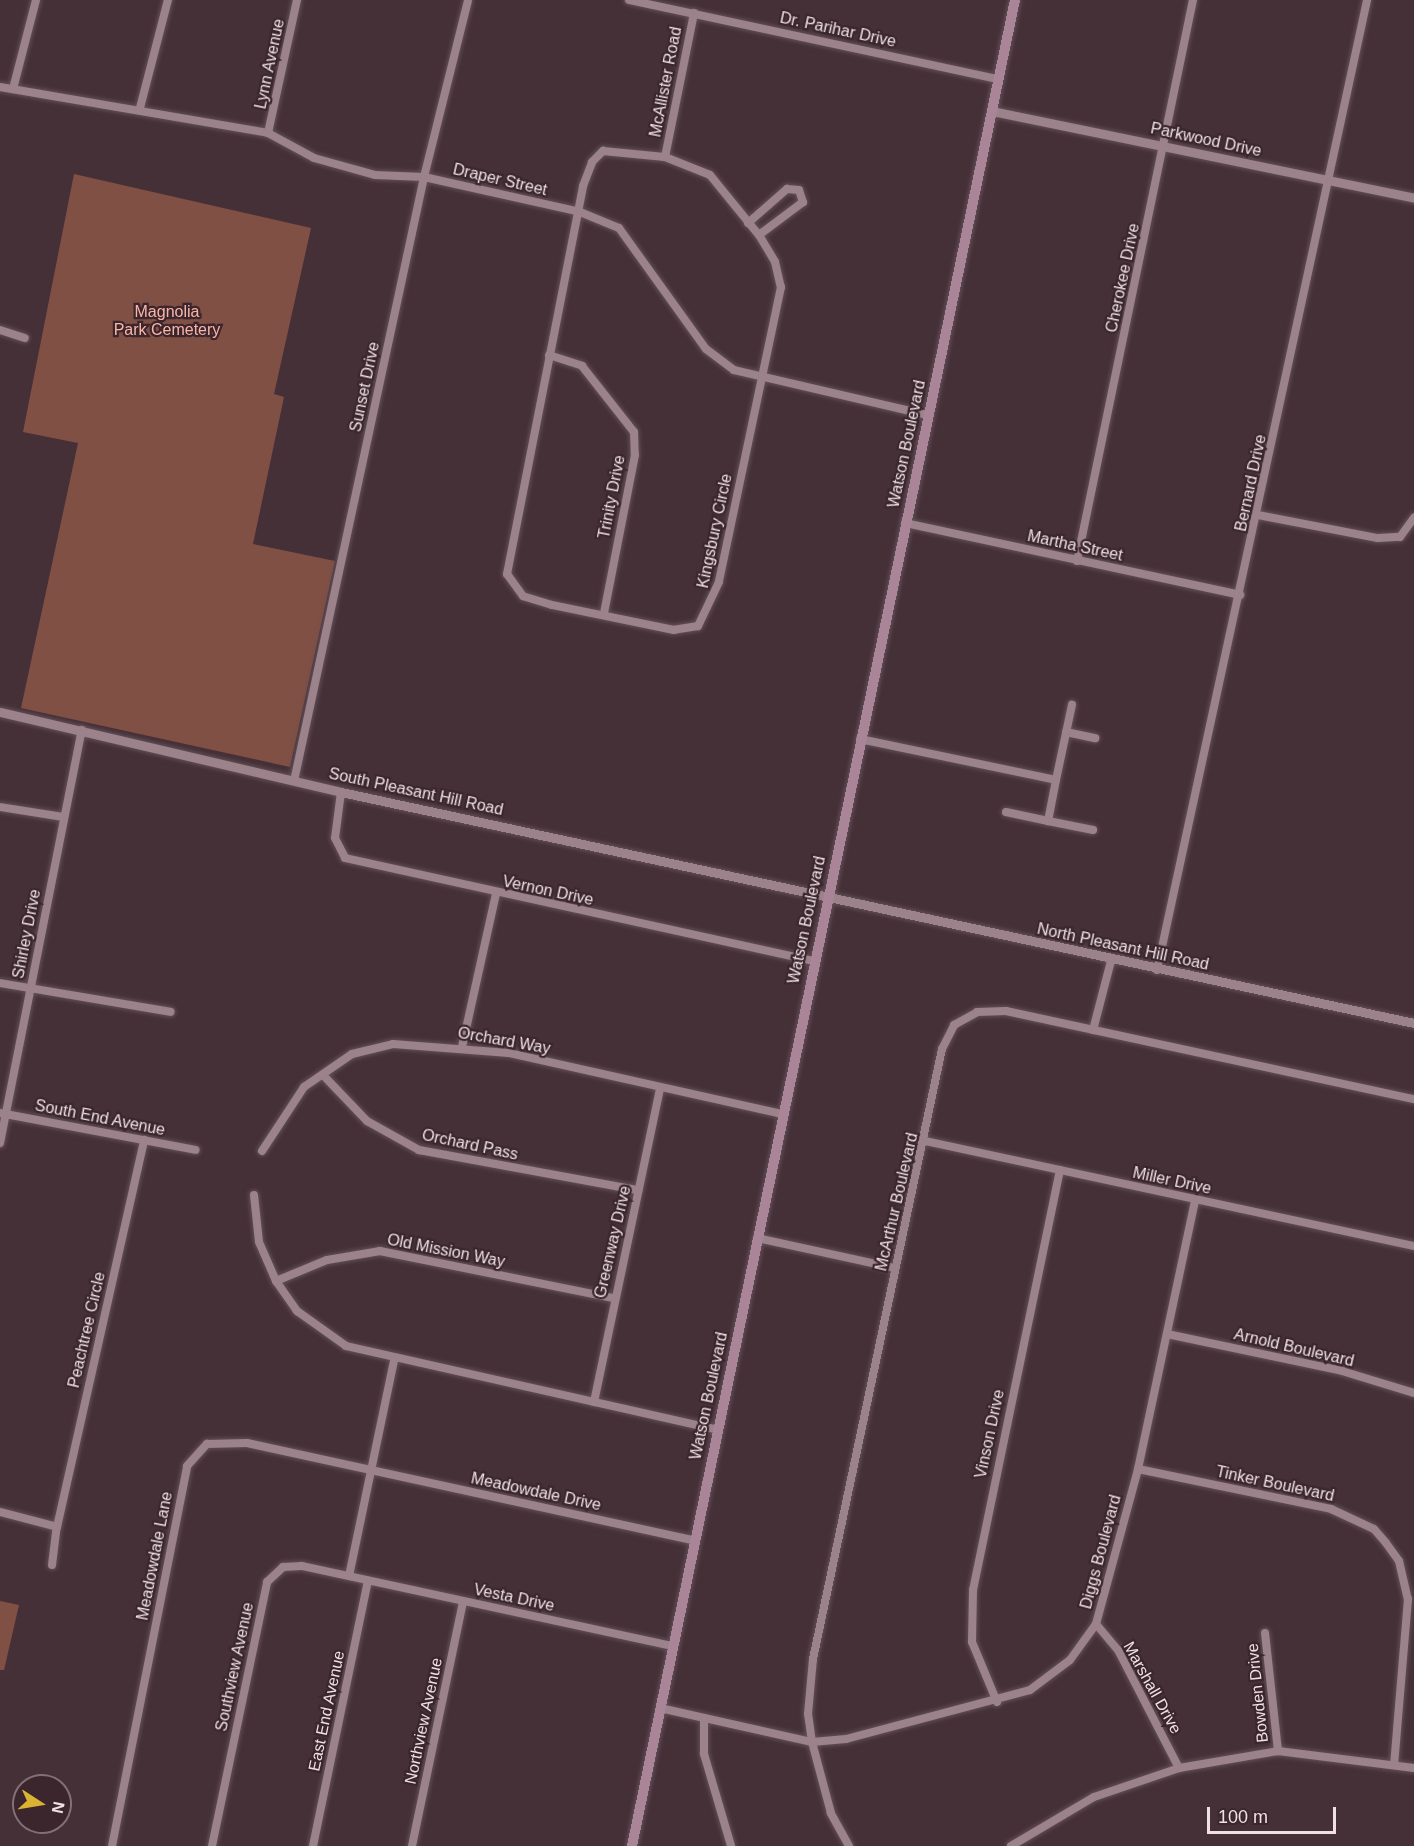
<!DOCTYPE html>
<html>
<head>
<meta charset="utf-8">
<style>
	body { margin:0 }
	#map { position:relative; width:1414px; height:1846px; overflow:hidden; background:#463038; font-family:Arial,sans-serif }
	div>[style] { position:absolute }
	.green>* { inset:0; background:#815045 }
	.roads { filter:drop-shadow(0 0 2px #625057) drop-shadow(0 0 2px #625057) }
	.minor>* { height:8px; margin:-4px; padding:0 4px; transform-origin:4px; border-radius:4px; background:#9c828a }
	.tertiary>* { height:9px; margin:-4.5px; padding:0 4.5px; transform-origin:4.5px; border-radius:4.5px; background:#9c828a }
	.secondary>* { height:10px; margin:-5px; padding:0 5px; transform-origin:5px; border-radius:5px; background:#aa8598 }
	span { translate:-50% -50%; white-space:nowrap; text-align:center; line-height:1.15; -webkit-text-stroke:4.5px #3b262e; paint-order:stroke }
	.street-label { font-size:16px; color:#eee0e5 }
	.park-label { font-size:16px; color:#fab5a5 }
	.north { position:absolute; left:12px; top:1774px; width:60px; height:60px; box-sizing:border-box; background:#3b262e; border:2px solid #837077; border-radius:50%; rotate:102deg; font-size:16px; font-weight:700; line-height:24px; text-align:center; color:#eee0e5 }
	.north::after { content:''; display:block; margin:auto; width:21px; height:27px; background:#dab333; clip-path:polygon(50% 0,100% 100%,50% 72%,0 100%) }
	.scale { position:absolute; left:1207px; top:1807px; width:129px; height:27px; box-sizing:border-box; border:3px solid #eee0e5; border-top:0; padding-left:8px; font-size:18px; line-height:21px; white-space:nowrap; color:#eee0e5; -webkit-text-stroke:4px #3b262e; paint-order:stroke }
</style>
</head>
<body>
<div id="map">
	<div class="green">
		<i style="clip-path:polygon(74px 174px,311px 228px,274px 394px,284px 397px,253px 544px,335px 561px,290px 767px,21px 708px,78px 443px,23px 432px)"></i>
		<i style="clip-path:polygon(0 1601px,19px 1605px,4px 1670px,0 1670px)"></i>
	</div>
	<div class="roads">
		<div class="minor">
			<i style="left:629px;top:0;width:378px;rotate:12.1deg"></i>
			<i style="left:0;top:87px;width:272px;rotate:9.7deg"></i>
			<i style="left:268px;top:133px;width:52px;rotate:28.5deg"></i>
			<i style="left:314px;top:158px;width:63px;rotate:15.6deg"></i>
			<i style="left:375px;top:175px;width:49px;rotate:2.3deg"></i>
			<i style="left:424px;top:177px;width:160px;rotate:12.6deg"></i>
			<i style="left:580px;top:212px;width:42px;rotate:22.3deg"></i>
			<i style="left:619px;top:228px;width:149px;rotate:54.3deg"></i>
			<i style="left:706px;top:349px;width:35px;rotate:37deg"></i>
			<i style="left:734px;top:370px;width:199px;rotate:13.1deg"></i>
			<i style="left:13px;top:89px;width:92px;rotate:-75.5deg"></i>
			<i style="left:140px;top:108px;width:112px;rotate:-75.5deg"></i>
			<i style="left:268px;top:133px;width:136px;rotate:-77.7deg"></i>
			<i style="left:603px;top:151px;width:62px;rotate:5.5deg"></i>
			<i style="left:665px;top:157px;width:48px;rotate:21.8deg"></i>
			<i style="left:710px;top:175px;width:77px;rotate:50.8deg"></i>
			<i style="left:759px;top:235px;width:31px;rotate:59deg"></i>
			<i style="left:775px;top:262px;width:26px;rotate:77deg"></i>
			<i style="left:781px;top:287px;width:301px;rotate:101.9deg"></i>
			<i style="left:719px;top:582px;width:49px;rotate:115.5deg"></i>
			<i style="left:698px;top:626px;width:24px;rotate:171deg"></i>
			<i style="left:674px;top:630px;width:125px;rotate:-168.4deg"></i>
			<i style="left:552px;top:605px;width:30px;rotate:-163deg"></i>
			<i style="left:523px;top:596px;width:27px;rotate:-126deg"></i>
			<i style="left:507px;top:574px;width:395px;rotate:-78.9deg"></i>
			<i style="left:583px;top:186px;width:26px;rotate:-69deg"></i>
			<i style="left:592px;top:162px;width:16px;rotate:-45deg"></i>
			<i style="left:665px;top:157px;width:147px;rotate:-78.6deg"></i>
			<i style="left:748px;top:223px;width:52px;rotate:-41.1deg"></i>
			<i style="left:787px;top:189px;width:12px;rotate:5deg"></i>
			<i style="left:799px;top:190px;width:13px;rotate:72deg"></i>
			<i style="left:803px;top:202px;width:55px;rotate:143.1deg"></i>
			<i style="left:0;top:330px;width:26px;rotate:18deg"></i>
			<i style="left:549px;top:355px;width:35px;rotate:18deg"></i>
			<i style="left:582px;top:366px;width:84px;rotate:51.8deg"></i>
			<i style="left:634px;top:432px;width:23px;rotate:88deg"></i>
			<i style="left:635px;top:455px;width:161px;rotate:101.1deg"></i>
			<i style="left:1258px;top:515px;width:122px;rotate:10.9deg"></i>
			<i style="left:1378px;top:538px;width:22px;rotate:-3deg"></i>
			<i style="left:1400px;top:537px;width:24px;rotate:-54deg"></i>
			<i style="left:905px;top:523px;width:343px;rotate:12.1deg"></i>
			<i style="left:1077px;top:561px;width:573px;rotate:-78.32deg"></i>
			<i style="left:1066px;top:732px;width:30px;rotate:12deg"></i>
			<i style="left:860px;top:739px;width:200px;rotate:11.8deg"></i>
			<i style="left:1056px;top:780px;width:77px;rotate:-78deg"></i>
			<i style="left:1056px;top:780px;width:42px;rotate:101deg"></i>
			<i style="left:1048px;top:821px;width:46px;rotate:11.3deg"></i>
			<i style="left:294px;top:781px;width:618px;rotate:-77.85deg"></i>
			<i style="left:424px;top:177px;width:182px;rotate:-76deg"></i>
			<i style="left:341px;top:792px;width:46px;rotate:97.4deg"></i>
			<i style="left:335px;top:838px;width:22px;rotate:63deg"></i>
			<i style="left:345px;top:858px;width:480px;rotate:12.4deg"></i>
			<i style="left:0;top:807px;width:65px;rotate:8.9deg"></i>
			<i style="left:1006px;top:812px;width:43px;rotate:12.1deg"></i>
			<i style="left:1157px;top:970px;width:992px;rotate:-77.78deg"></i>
			<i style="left:0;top:983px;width:173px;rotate:9.6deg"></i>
			<i style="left:1093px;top:1030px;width:71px;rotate:-75.4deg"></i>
			<i style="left:462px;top:1047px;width:157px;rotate:-77.5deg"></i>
			<i style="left:323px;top:1075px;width:64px;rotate:46.3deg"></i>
			<i style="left:367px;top:1121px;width:60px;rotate:29.1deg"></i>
			<i style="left:419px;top:1150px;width:223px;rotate:10.4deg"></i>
			<i style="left:0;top:1113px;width:199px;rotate:10.7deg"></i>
			<i style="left:925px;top:1141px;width:500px;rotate:12.12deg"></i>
			<i style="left:0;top:1143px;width:421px;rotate:-78.8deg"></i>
			<i style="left:262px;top:1151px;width:77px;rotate:-56.7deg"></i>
			<i style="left:304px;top:1087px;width:58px;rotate:-34.5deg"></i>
			<i style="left:352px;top:1054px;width:42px;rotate:-13.7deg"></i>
			<i style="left:393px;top:1044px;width:116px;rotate:4.4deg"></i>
			<i style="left:509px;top:1053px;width:281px;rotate:12.6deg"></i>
			<i style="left:254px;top:1195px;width:47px;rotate:83.9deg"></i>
			<i style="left:259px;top:1242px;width:43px;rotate:66.4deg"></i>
			<i style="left:276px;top:1281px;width:37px;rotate:55deg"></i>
			<i style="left:297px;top:1311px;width:60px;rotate:35.5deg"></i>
			<i style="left:346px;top:1346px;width:381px;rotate:12.7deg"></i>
			<i style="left:757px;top:1238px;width:141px;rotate:12.3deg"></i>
			<i style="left:276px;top:1281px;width:55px;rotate:-22.4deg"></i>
			<i style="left:327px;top:1260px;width:54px;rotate:-9.6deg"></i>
			<i style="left:380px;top:1251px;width:238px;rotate:11.4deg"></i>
			<i style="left:1167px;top:1334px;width:179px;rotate:11.9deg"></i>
			<i style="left:1342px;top:1371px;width:75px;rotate:17deg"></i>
			<i style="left:594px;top:1402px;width:321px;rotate:-78.1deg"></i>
			<i style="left:1138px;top:1469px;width:197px;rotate:11.7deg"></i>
			<i style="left:1331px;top:1509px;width:47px;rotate:24.9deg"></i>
			<i style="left:1374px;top:1529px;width:18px;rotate:49deg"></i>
			<i style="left:1386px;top:1543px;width:22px;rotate:54deg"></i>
			<i style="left:1399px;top:1561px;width:39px;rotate:77deg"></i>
			<i style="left:1408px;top:1599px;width:166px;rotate:94.8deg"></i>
			<i style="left:0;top:1512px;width:59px;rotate:14.7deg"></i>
			<i style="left:57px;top:1527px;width:397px;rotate:-77.3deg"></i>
			<i style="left:52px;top:1565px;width:38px;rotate:-83deg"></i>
			<i style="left:349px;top:1576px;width:220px;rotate:-78.2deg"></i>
			<i style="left:1096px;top:1624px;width:34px;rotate:50deg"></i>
			<i style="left:1118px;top:1650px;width:133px;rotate:62.7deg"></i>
			<i style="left:1265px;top:1633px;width:119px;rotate:83.7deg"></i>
			<i style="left:997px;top:1702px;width:65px;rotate:-112.6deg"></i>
			<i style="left:972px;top:1642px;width:52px;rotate:-88.9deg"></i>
			<i style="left:973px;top:1590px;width:429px;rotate:-78.3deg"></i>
			<i style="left:660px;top:1708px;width:156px;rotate:12.6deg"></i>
			<i style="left:812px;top:1742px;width:34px;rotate:-5deg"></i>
			<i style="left:846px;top:1739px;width:190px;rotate:-14.9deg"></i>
			<i style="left:1030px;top:1690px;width:50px;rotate:-36.9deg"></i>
			<i style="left:1070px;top:1660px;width:44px;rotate:-54.2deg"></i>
			<i style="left:1096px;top:1624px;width:161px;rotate:-74.8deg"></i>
			<i style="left:1138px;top:1469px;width:275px;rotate:-78deg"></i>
			<i style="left:704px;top:1718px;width:36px;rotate:90deg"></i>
			<i style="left:704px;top:1754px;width:96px;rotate:73.6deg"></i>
			<i style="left:112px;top:1846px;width:387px;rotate:-78.8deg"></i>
			<i style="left:187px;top:1466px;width:30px;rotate:-48deg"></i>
			<i style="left:207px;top:1444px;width:40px;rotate:-1.4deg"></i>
			<i style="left:247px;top:1443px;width:459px;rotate:12.3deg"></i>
			<i style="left:212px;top:1846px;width:270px;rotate:-78.2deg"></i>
			<i style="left:267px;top:1582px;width:22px;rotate:-43deg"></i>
			<i style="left:283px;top:1567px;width:19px;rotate:-3deg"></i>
			<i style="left:302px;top:1566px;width:380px;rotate:12.2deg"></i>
			<i style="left:313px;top:1846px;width:271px;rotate:-78.3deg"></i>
			<i style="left:412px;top:1846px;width:250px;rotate:-78.2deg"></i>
			<i style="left:849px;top:1846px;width:38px;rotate:-119deg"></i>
			<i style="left:831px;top:1813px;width:73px;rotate:-105deg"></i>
			<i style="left:812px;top:1742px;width:28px;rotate:-98deg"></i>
			<i style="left:808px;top:1714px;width:55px;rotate:-84.8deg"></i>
			<i style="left:813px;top:1659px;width:623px;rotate:-78.06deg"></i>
			<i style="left:942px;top:1049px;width:27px;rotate:-63deg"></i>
			<i style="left:954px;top:1025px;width:26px;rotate:-29deg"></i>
			<i style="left:977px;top:1012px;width:29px;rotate:-2deg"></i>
			<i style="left:1006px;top:1011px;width:417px;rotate:12.2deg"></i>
			<i style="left:1011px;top:1846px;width:96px;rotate:-30.6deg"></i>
			<i style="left:1094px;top:1797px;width:90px;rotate:-18.8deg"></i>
			<i style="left:1179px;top:1768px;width:100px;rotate:-9.7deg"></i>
			<i style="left:1278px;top:1751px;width:137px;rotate:7.1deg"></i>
		</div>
		<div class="tertiary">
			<i style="left:992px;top:111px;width:431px;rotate:11.6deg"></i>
			<i style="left:0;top:712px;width:350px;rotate:13.2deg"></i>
			<i style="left:341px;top:792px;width:1098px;rotate:12.15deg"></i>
		</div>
		<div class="secondary">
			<i style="left:632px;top:1846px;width:1885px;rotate:-78.28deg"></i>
		</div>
	</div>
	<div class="street-label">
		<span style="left:838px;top:30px;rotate:12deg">Dr. Parihar Drive</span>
		<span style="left:270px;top:64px;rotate:-78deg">Lynn Avenue</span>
		<span style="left:666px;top:82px;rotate:-79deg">McAllister Road</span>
		<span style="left:1206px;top:140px;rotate:12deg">Parkwood Drive</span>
		<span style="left:500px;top:180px;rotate:13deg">Draper Street</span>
		<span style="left:1123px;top:278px;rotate:-78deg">Cherokee Drive</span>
		<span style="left:365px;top:387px;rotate:-78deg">Sunset Drive</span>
		<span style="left:907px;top:444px;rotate:-78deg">Watson Boulevard</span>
		<span style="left:1251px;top:483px;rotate:-78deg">Bernard Drive</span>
		<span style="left:612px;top:497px;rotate:-79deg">Trinity Drive</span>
		<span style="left:715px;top:531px;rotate:-78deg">Kingsbury Circle</span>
		<span style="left:1075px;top:546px;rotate:12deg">Martha Street</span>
		<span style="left:416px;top:792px;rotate:12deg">South Pleasant Hill Road</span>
		<span style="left:548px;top:891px;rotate:12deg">Vernon Drive</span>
		<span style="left:807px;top:920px;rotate:-78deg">Watson Boulevard</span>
		<span style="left:27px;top:934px;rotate:-79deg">Shirley Drive</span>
		<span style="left:1123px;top:947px;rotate:12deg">North Pleasant Hill Road</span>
		<span style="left:504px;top:1041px;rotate:10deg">Orchard Way</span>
		<span style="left:100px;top:1118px;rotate:11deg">South End Avenue</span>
		<span style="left:470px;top:1145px;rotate:12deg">Orchard Pass</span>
		<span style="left:1172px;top:1181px;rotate:12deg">Miller Drive</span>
		<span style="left:897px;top:1202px;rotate:-77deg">McArthur Boulevard</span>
		<span style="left:613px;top:1242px;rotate:-77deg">Greenway Drive</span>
		<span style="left:446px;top:1251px;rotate:11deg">Old Mission Way</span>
		<span style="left:87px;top:1330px;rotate:-77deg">Peachtree Circle</span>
		<span style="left:1294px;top:1348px;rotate:13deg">Arnold Boulevard</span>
		<span style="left:709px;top:1396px;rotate:-78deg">Watson Boulevard</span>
		<span style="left:990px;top:1434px;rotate:-78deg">Vinson Drive</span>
		<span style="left:1275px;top:1484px;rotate:12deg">Tinker Boulevard</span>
		<span style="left:536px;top:1492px;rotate:12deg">Meadowdale Drive</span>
		<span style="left:1101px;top:1552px;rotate:-75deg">Diggs Boulevard</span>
		<span style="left:155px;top:1556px;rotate:-79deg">Meadowdale Lane</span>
		<span style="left:514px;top:1598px;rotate:12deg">Vesta Drive</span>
		<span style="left:235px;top:1667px;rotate:-78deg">Southview Avenue</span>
		<span style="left:1152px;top:1688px;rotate:61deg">Marshall Drive</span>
		<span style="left:1258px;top:1693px;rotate:-96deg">Bowden Drive</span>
		<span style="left:327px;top:1711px;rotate:-78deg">East End Avenue</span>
		<span style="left:424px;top:1721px;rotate:-78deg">Northview Avenue</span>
	</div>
	<div class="park-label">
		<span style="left:167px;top:321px">Magnolia<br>Park Cemetery</span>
	</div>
	<div class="north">N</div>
	<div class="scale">100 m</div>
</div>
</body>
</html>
